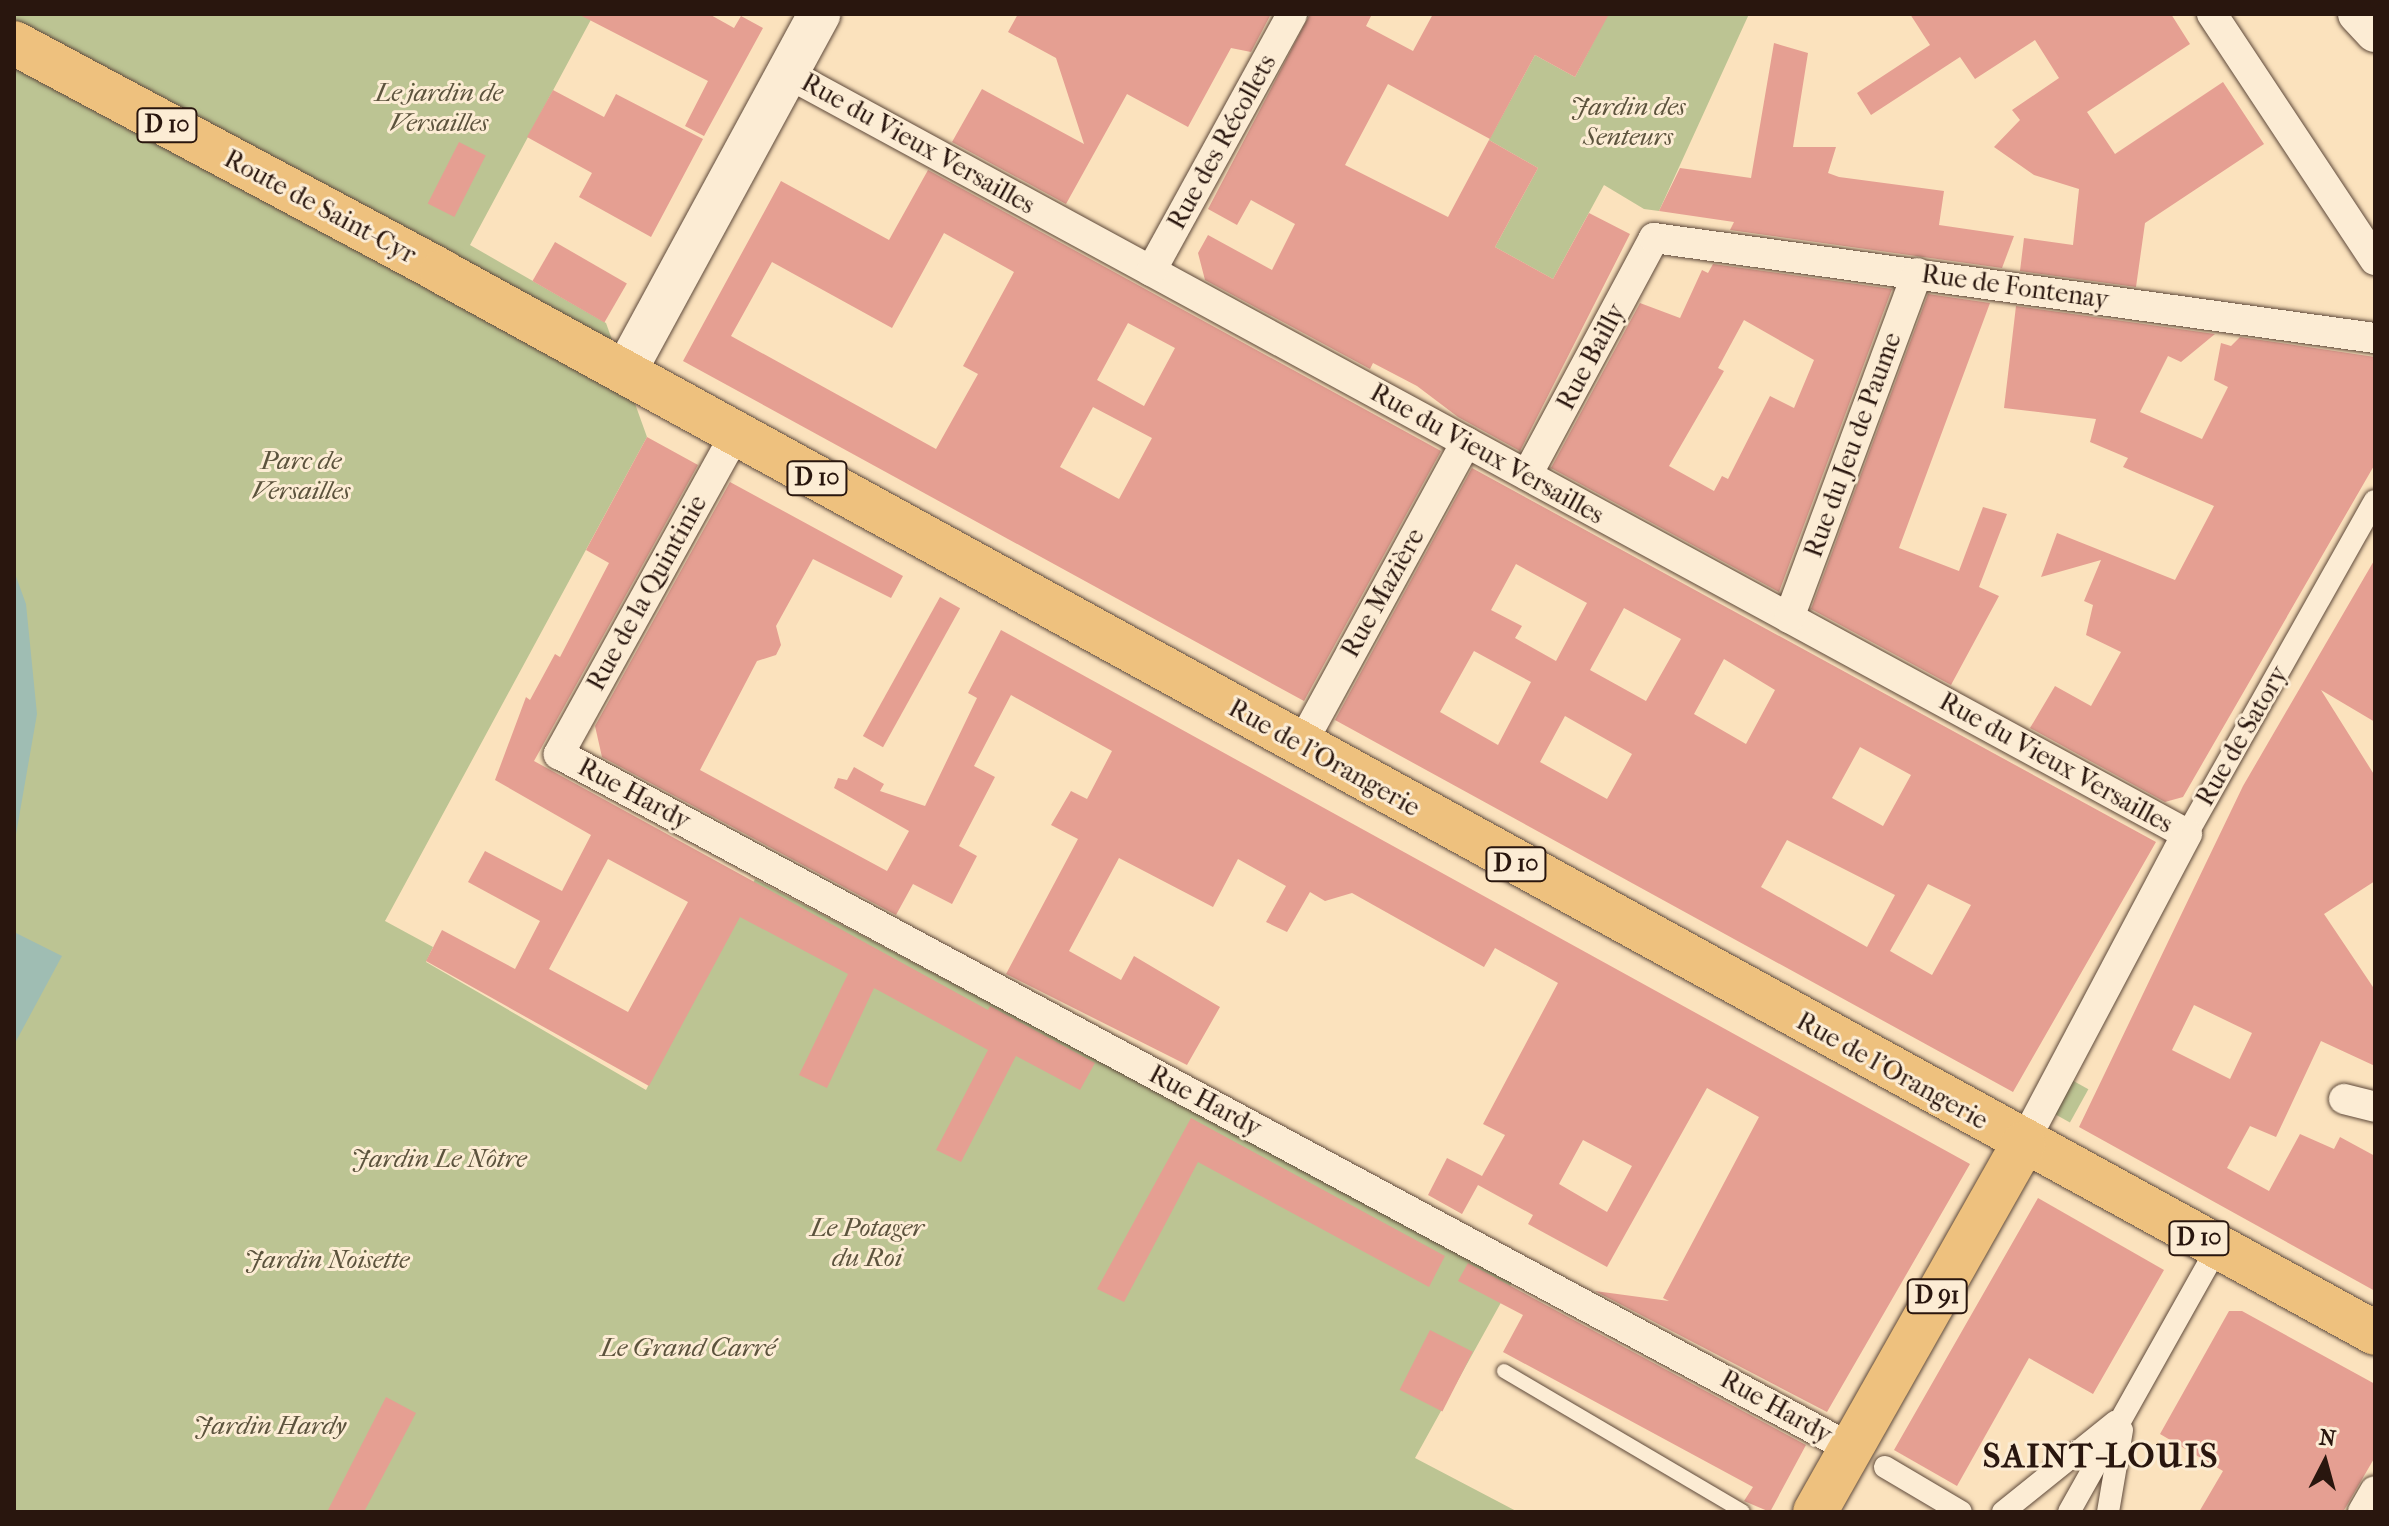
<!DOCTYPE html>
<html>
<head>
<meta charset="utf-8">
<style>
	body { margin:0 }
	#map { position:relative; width:2389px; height:1526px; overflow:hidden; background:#fbe2bd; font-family:"IM FELL French Canon",serif }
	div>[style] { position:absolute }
	.green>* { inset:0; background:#bcc493; transform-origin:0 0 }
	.water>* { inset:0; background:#9fbdb3 }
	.building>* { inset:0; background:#e59f92; transform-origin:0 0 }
	.roads { filter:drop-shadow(0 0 2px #5e493a) drop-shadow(0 0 2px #5e493a) }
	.service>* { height:14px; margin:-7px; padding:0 7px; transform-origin:7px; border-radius:7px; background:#fcecd4 }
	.pedestrian>* { height:22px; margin:-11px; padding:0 11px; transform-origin:11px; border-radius:11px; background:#fcecd4 }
	.minor>* { height:30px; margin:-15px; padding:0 15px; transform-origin:15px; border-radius:15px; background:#fcecd4 }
	.tertiary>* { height:38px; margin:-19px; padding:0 19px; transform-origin:19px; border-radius:19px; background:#fcecd4 }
	.secondary>* { height:42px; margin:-21px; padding:0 21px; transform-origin:21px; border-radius:21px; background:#fcecd4 }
	.primary>* { height:44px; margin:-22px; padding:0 22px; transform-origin:22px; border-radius:22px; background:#eec17e }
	span { translate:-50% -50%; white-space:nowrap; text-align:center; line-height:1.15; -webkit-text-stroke:6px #fcecd4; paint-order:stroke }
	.shield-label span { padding:2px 6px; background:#fcecd4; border:2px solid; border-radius:6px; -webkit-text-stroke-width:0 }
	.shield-label { font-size:24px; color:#29160e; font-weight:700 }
	.park-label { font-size:26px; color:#5c533d; font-style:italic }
	.street-label { font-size:26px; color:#29160e }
	.district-label { font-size:34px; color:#29160e; font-weight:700; letter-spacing:2px }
	.frame { position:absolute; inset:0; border:16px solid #29160e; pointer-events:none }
	.north { position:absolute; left:2285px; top:1422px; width:80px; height:80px; -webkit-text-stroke:6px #fcecd4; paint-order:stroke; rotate:6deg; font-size:22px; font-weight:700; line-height:32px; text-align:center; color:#29160e }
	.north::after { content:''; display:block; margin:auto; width:28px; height:36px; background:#29160e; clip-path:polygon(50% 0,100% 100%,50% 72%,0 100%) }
</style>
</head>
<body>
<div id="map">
	<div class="green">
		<i style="clip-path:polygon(14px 14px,594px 14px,470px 245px,606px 323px,647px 437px,385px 921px,433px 947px,426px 962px,646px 1090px,755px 879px,1514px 1279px,1415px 1458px,1518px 1512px,14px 1512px)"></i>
		<i style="clip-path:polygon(1608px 14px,1749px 14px,1659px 211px,1644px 209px,1604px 185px,1553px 279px,1495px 247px,1538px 168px,1489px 140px,1535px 55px,1575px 77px)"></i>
		<i style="left:2070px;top:1079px;width:21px;height:38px;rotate:29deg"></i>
	</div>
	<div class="water">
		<i style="clip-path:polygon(14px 571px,26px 604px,37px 714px,14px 846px)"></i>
		<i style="clip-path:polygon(14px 932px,62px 956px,14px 1045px)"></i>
	</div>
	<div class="building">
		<i style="clip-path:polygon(578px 14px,709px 14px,734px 28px,741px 16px,763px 28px,704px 136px,685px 126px,708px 81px)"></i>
		<i style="clip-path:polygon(1018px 14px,1271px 14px,1251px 52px,1231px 48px,1188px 127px,1127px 94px,1066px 204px,952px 142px,982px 89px,1084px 144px,1056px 58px,1008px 32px)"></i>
		<i style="clip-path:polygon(1310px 14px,1372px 14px,1366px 26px,1413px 51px,1433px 14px,1609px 14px,1575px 77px,1535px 55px,1490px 139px,1388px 84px,1345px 165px,1448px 217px,1489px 140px,1538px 168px,1495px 247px,1553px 279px,1589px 213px,1630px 234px,1520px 451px,1458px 417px,1417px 386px,1373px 363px,1370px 369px,1205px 280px,1198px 253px,1208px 235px,1272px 270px,1295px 224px,1251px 200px,1237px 225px,1208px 209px)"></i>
		<i style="clip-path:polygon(1910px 14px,2171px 14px,2190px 44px,2087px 112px,2115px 154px,2223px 82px,2264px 144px,2145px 223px,2136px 287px,2020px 271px,2024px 238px,2073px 245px,2079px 189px,2034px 175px,1994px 147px,2020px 120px,2012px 110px,2059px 78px,2035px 40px,1975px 79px,1960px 57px,1871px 115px,1857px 93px,1930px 45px)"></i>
		<i style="clip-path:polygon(1774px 43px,1808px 53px,1793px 147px,1836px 147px,1828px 173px,1839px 177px,1944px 191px,1939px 225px,2014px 236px,2002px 268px,1730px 230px,1734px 222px,1659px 211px,1680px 168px,1751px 178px)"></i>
		<i style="clip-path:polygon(553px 90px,604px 117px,616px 94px,703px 139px,651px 237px,579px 197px,592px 173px,527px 137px)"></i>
		<i style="left:459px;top:142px;width:30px;height:69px;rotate:27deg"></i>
		<i style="clip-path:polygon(evenodd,928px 170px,1441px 451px,1304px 701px,683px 361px,781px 181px,889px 240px,928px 170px,944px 233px,1014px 272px,963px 366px,978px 374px,936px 449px,731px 336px,772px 262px,892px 328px,944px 233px,928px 170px,1128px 323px,1175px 348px,1144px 406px,1097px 380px,1128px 323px,928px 170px,1093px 407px,1152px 438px,1119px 499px,1060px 467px,1093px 407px)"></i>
		<i style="left:555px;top:242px;width:83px;height:45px;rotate:30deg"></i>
		<i style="clip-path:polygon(evenodd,1713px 264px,1892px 289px,1779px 592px,1551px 468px,1640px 303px,1680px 318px,1702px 270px,1708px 273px,1713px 264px,1744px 320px,1814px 360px,1794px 408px,1770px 396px,1728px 479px,1722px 476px,1714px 491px,1669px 466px,1724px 371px,1718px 368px,1744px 320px)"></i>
		<i style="clip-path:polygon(1928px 294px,1990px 303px,1899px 548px,1959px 571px,1983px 507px,2007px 514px,1979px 587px,1999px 596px,1951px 685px,1811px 609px)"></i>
		<i style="clip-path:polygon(2016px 306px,2215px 334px,2181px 362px,2168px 356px,2140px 412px,2202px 439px,2228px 387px,2214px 380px,2221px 343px,2231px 346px,2240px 337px,2375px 357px,2375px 464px,2183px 797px,2165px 802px,2030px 728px,2055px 686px,2091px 706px,2121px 652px,2086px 635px,2093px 605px,2084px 601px,2101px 560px,2041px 577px,2057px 533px,2175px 580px,2214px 506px,2123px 467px,2128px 458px,2090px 442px,2096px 419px,2004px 408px)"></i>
		<i style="clip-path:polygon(evenodd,647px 437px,698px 465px,534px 761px,988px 1010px,990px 1006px,1095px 1063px,1080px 1090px,1016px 1056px,961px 1162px,936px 1150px,988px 1050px,874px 988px,827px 1088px,799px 1075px,848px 974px,740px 917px,649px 1086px,426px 961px,442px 930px,515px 969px,540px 921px,468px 882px,485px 851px,562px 891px,591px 835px,495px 780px,526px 697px,530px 700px,555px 654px,560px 657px,609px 563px,586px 550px,647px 437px,608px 859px,688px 902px,628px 1012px,549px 969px,608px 859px)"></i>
		<i style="clip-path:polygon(evenodd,1472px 468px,2156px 842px,2013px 1092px,1335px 720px,1472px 468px,1516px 564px,1587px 603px,1556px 661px,1515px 638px,1522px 626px,1491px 610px,1516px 564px,1472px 468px,1624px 608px,1681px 639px,1646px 701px,1590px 670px,1624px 608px,1472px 468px,1474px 651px,1531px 682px,1498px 745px,1440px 712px,1474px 651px,1472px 468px,1724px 659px,1775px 690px,1746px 744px,1694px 714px,1724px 659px,1472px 468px,1565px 716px,1632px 754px,1607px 799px,1540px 762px,1565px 716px,1472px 468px,1860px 747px,1911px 775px,1883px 826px,1832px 798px,1860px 747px,1472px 468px,1787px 840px,1895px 895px,1867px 947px,1761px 887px,1787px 840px,1472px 468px,1928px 884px,1971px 905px,1932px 975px,1890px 951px,1928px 884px)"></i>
		<i style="clip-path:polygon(evenodd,730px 482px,903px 576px,891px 598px,813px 559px,776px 626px,781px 645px,776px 655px,757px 661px,700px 770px,887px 871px,909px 831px,834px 788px,838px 778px,847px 780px,854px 767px,884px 784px,880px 791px,925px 806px,977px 698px,968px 693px,1001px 630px,1970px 1164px,1827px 1412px,1595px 1291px,1669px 1301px,1663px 1298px,1759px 1117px,1707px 1088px,1607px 1267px,1528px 1224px,1533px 1215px,1478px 1185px,1462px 1214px,1428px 1195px,1447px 1158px,1482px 1176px,1505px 1135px,1483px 1124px,1558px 983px,1495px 948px,1484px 967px,1352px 893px,1325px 901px,1310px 892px,1287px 932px,1266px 922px,1286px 886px,1238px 859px,1213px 907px,1119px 858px,1069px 951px,1121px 980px,1134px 956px,1220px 1007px,1187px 1065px,1006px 974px,1078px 839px,1051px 825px,1071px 791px,1087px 799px,1112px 751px,1011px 695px,974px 766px,995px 777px,959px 846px,977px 856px,952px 904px,913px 884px,896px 915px,602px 757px,595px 726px,730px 482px,1583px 1140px,1632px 1166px,1607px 1212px,1559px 1184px,1583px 1140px)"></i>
		<i style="clip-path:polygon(evenodd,2375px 559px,2375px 722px,2321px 690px,2375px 776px,2375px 881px,2324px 914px,2375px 990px,2375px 1066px,2321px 1041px,2276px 1137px,2250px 1126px,2227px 1168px,2269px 1191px,2300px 1134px,2334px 1149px,2340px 1137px,2375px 1156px,2375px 1291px,2079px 1127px,2243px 786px,2375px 559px,2194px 1005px,2252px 1033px,2230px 1079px,2172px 1050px,2194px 1005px)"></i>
		<i style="left:940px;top:597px;width:23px;height:159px;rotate:29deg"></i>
		<i style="clip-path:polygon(1191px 1118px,1445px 1256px,1429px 1287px,1198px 1162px,1124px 1302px,1097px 1289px)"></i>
		<i style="clip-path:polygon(2038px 1198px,2164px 1270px,2093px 1394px,2029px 1358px,1957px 1486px,1894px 1450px)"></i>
		<i style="clip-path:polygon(1468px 1263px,1806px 1445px,1770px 1512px,1744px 1501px,1753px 1487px,1503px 1352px,1523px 1315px,1458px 1281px)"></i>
		<i style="clip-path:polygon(2229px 1311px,2242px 1311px,2375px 1384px,2375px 1457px,2343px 1512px,2199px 1512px,2223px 1471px,2160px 1434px)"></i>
		<i style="left:1430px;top:1330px;width:48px;height:67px;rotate:27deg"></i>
		<i style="clip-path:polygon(386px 1397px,416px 1413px,364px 1512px,327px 1512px)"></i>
	</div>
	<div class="roads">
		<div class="service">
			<i style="left:1504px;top:1371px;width:277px;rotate:30.5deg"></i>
		</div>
		<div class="pedestrian">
			<i style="left:2187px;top:834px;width:382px;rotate:-60.6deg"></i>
			<i style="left:1885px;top:1467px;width:88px;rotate:30.6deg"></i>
			<i style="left:2003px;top:1512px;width:144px;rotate:-38.8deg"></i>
			<i style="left:2069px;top:1512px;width:303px;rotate:-60.7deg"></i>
			<i style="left:2108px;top:1512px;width:83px;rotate:-80.3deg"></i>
		</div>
		<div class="minor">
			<i style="left:2212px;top:14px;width:295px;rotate:56.5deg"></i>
			<i style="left:787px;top:73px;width:1593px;rotate:28.53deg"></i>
			<i style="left:2187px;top:834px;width:351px;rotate:117.9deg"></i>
			<i style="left:1151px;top:271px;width:293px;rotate:-61.2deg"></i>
			<i style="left:736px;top:433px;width:367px;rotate:118.9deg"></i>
			<i style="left:559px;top:754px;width:1466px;rotate:28.26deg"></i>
			<i style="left:1527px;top:475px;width:269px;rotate:-61.8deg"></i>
			<i style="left:1654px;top:238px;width:728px;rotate:7.9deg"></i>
			<i style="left:1789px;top:618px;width:368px;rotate:-69.6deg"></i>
			<i style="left:1301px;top:745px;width:345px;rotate:-61.4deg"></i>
			<i style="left:2344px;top:1099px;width:32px;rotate:14deg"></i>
			<i style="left:2363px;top:1512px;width:24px;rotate:-60deg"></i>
		</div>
		<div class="tertiary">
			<i style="left:2357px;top:14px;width:26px;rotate:47deg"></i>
		</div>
		<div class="secondary">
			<i style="left:625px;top:372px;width:407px;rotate:-61.5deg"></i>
		</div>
		<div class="primary">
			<i style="left:14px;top:43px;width:485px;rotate:28.1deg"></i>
			<i style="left:442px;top:272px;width:2205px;rotate:28.76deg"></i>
			<i style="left:1815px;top:1512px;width:423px;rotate:-60.5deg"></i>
		</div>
	</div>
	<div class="shield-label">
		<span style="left:167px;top:125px">D 10</span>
		<span style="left:817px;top:478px">D 10</span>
		<span style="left:1516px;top:864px">D 10</span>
		<span style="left:2199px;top:1238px">D 10</span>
		<span style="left:1937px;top:1296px">D 91</span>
	</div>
	<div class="park-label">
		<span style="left:439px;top:108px">Le jardin de<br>Versailles</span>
		<span style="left:1628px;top:122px">Jardin des<br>Senteurs</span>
		<span style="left:301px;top:476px">Parc de<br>Versailles</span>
		<span style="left:439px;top:1159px">Jardin Le Nôtre</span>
		<span style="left:867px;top:1243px">Le Potager<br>du Roi</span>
		<span style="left:327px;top:1260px">Jardin Noisette</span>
		<span style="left:688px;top:1348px">Le Grand Carré</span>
		<span style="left:270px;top:1426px">Jardin Hardy</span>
	</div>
	<div class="street-label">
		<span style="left:1222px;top:142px;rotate:-61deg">Rue des Récollets</span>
		<span style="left:918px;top:144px;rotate:29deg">Rue du Vieux Versailles</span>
		<span style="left:320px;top:207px;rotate:28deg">Route de Saint-Cyr</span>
		<span style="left:2015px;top:287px;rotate:8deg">Rue de Fontenay</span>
		<span style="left:1591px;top:357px;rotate:-62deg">Rue Bailly</span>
		<span style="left:1853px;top:445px;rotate:-70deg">Rue du Jeu de Paume</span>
		<span style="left:1487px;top:454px;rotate:29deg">Rue du Vieux Versailles</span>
		<span style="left:647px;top:593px;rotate:-61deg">Rue de la Quintinie</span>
		<span style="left:1383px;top:593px;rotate:-61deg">Rue Mazière</span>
		<span style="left:2242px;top:736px;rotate:-60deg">Rue de Satory</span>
		<span style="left:1324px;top:758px;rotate:29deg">Rue de l'Orangerie</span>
		<span style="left:2056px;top:763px;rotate:29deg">Rue du Vieux Versailles</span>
		<span style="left:634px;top:794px;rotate:28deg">Rue Hardy</span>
		<span style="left:1892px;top:1071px;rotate:29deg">Rue de l'Orangerie</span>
		<span style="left:1205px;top:1101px;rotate:28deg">Rue Hardy</span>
		<span style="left:1776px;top:1407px;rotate:29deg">Rue Hardy</span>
	</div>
	<div class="district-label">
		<span style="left:2101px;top:1457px">SAINT-LOUIS</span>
	</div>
	<div class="frame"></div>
	<div class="north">N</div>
</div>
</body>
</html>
